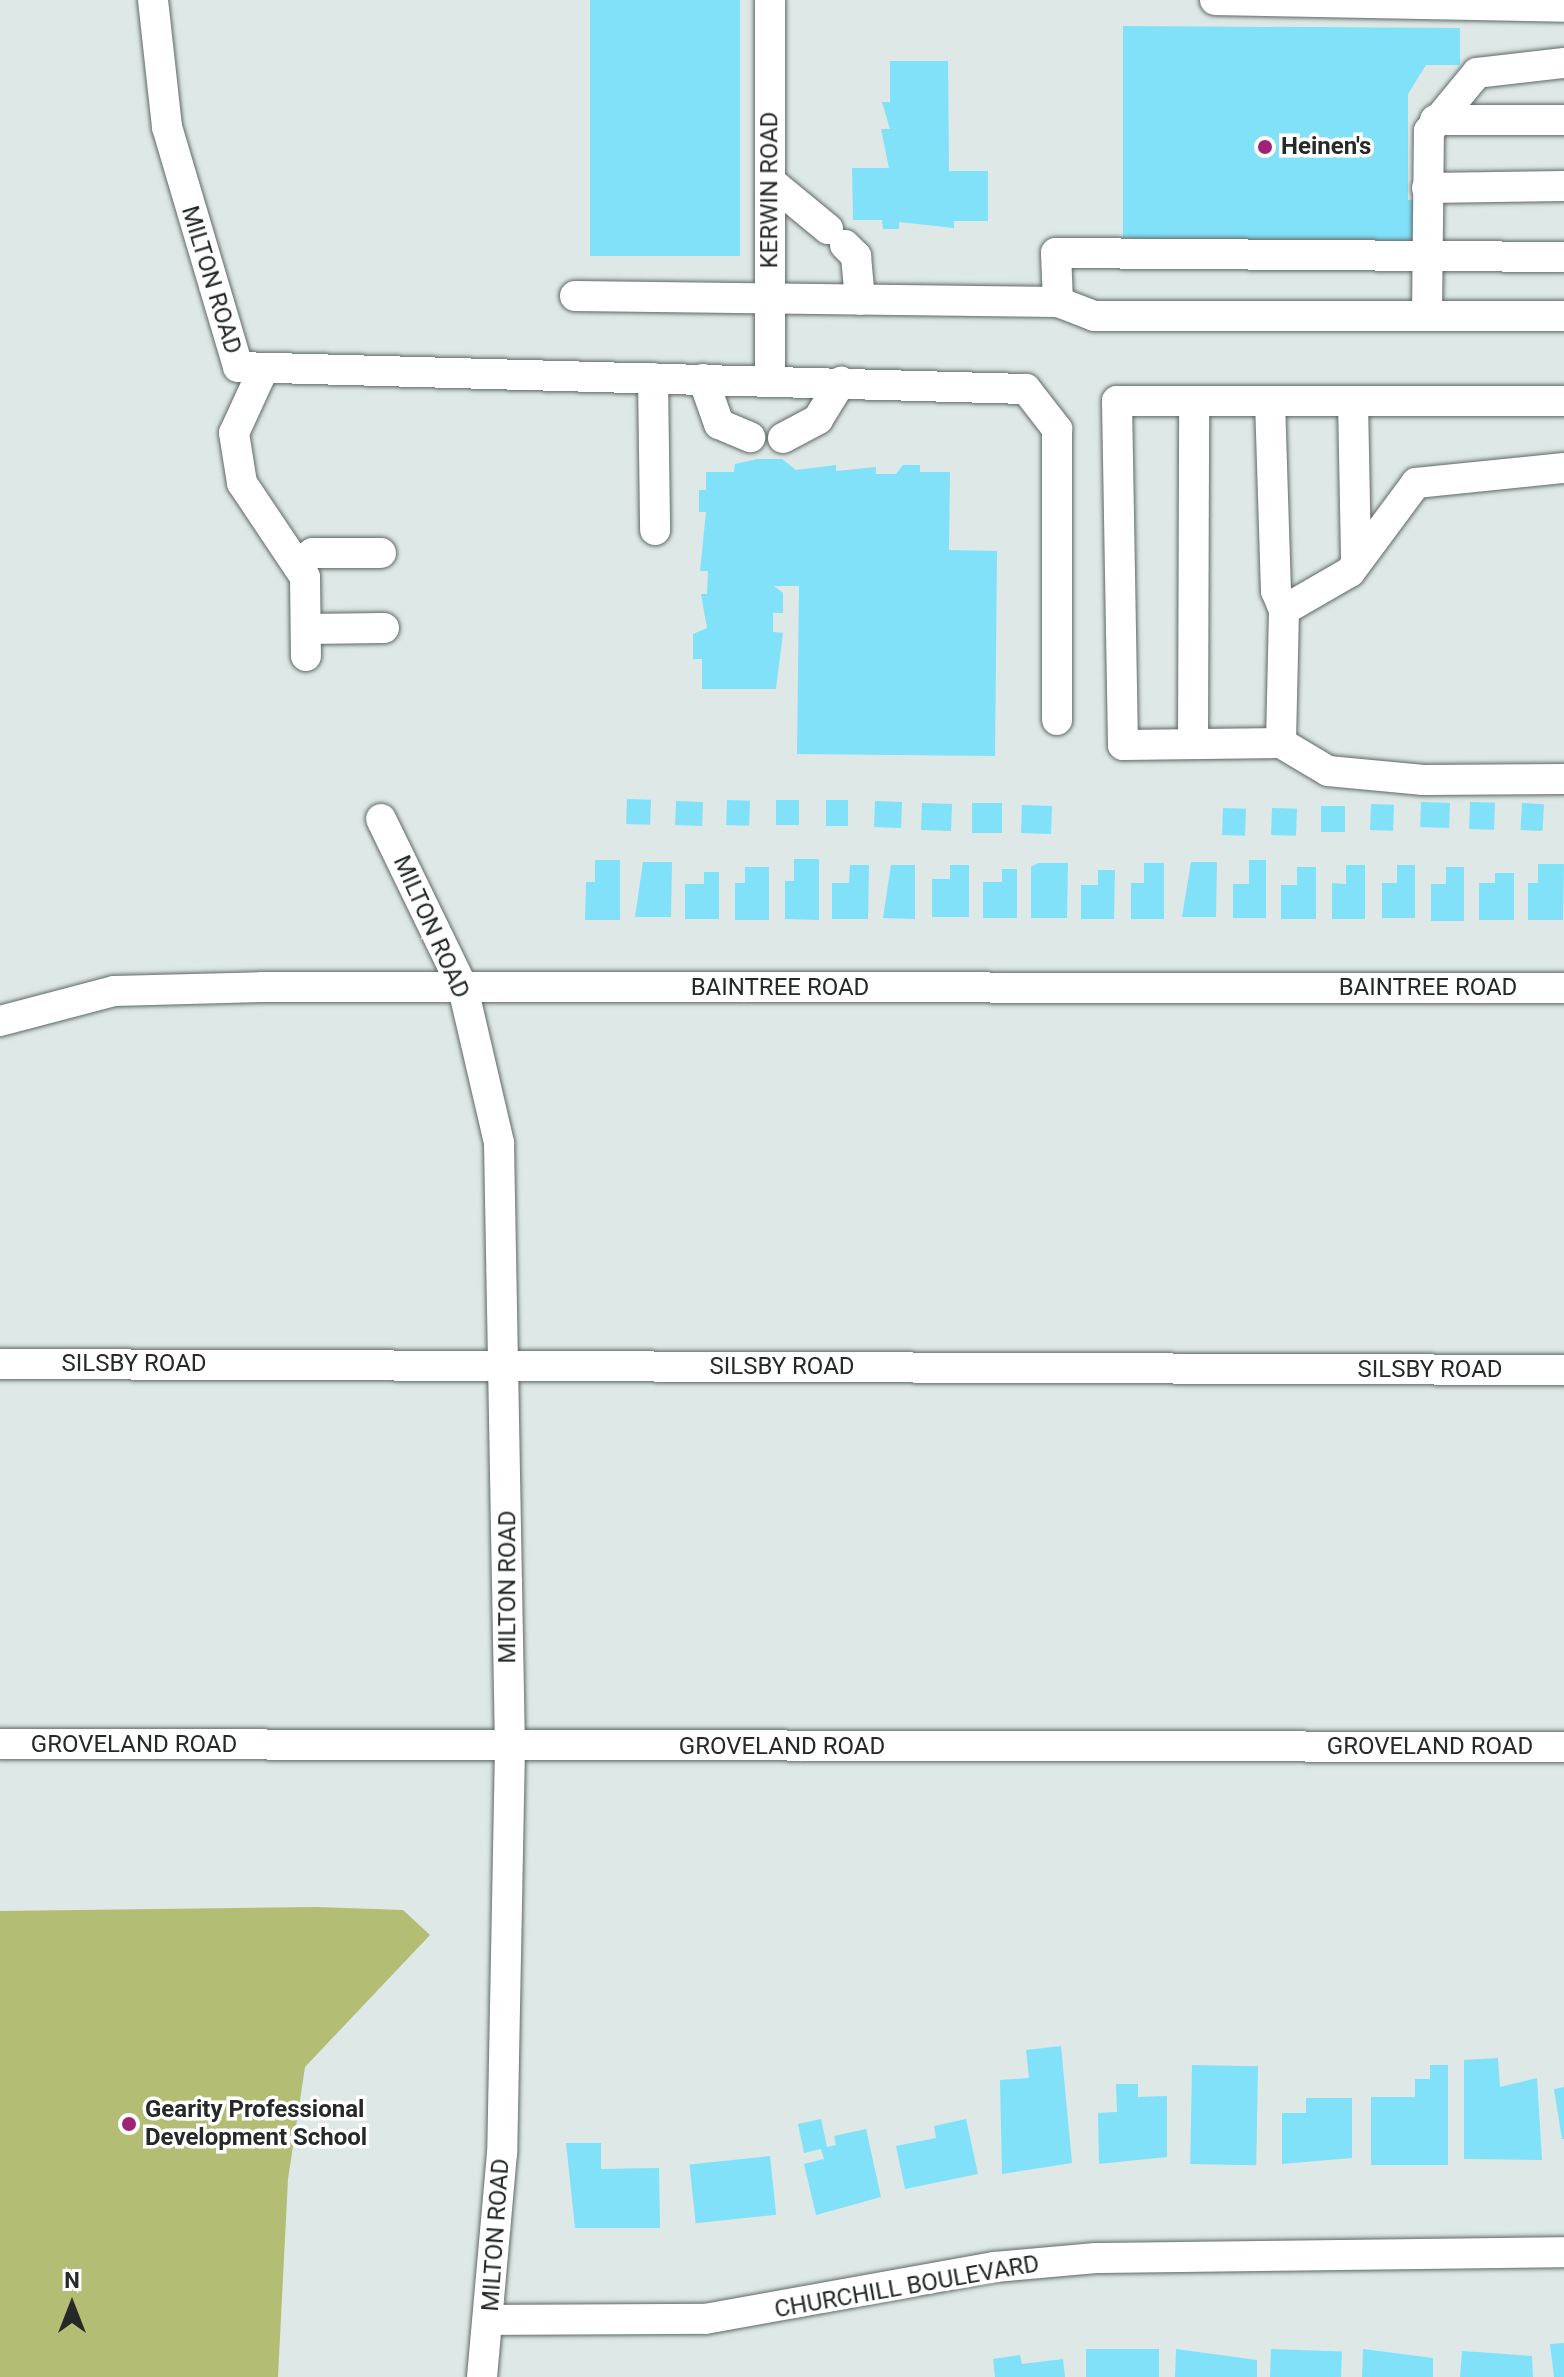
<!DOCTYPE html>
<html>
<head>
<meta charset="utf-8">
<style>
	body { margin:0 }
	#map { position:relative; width:1564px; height:2377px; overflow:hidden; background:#dee8e6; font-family:Roboto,sans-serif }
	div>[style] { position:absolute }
	.forest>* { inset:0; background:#b4bd74 }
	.building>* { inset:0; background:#80e1f8; transform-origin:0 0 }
	.roads { filter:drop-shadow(0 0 2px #5f6866) drop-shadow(0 0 2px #5f6866) }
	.minor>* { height:30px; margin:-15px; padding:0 15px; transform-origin:15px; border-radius:15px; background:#fff }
	.dots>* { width:22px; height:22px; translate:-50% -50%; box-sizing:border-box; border:4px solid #fff; border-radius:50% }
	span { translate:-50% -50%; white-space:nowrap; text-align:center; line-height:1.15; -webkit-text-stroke:7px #fff; paint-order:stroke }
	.poi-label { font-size:24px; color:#252928; font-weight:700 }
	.left { translate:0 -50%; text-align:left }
	.street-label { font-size:24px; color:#252928 }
	.north { position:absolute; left:32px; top:2265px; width:80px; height:80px; -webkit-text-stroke:6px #fff; paint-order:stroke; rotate:0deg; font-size:22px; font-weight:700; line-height:32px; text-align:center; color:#252928 }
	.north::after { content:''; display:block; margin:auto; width:28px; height:36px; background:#252928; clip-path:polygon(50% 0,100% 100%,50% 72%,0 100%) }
</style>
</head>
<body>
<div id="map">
	<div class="forest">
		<i style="clip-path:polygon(316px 1907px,403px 1910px,430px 1935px,305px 2067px,288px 2179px,278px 2377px,0 2377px,0 1911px)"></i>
	</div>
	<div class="building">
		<i style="left:590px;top:0;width:150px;height:256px"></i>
		<i style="clip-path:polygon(1123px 26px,1460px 28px,1460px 65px,1426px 65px,1408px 94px,1408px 200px,1416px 200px,1416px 237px,1408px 245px,1123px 238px)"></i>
		<i style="clip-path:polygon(890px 61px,948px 61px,949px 171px,988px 171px,988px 221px,954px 221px,954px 228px,899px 222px,899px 229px,883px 229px,882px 220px,853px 220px,852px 168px,889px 168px,881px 129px,890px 129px,882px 102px,890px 102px)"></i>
		<i style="clip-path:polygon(757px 459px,782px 459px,796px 470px,836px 465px,836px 471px,876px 467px,876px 474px,896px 474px,903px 465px,920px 465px,920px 472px,950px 472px,949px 550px,997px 551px,995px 756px,797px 754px,799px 586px,774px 586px,783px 593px,783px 613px,773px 613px,773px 632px,783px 633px,776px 689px,702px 689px,702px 659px,693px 659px,693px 634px,707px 628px,701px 594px,707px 594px,708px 571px,700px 571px,706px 512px,699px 512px,699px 490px,706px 490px,706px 472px,734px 472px,735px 464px)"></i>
		<i style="left:627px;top:799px;width:24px;height:25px;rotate:2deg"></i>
		<i style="left:727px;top:800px;width:23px;height:25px;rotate:2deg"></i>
		<i style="left:776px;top:800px;width:23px;height:25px"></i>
		<i style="left:826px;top:800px;width:22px;height:26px"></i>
		<i style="left:676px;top:801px;width:27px;height:24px;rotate:2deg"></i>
		<i style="left:875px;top:801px;width:27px;height:26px;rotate:2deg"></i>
		<i style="left:1421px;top:802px;width:29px;height:25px;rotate:2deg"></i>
		<i style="left:1470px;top:802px;width:25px;height:27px;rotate:2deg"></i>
		<i style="left:922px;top:803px;width:30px;height:27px;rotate:2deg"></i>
		<i style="left:972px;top:803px;width:30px;height:30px"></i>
		<i style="left:1522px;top:803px;width:22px;height:27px;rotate:3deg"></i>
		<i style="left:1371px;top:804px;width:23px;height:26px;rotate:2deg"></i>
		<i style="left:1022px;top:805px;width:30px;height:28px;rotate:2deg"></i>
		<i style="left:1321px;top:806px;width:24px;height:26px"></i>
		<i style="left:1223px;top:808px;width:23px;height:27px;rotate:2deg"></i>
		<i style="left:1272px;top:808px;width:25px;height:27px;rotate:2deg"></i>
		<i style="clip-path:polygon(794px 859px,819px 859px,819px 920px,785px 919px,785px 881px,794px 881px)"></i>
		<i style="clip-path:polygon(595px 860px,620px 860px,620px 920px,585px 920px,586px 882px,595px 882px)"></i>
		<i style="clip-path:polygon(1249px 860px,1266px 860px,1266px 918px,1233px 918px,1233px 884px,1249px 884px)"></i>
		<i style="clip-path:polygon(643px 862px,672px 862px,671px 917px,635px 917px)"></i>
		<i style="clip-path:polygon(1191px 862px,1217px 862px,1216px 917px,1182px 917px)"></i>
		<i style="clip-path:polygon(1038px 863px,1068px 863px,1067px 918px,1031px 918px,1031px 867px)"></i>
		<i style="clip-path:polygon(1144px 863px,1164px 863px,1164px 919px,1131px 919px,1131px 883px,1144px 883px)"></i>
		<i style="clip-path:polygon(1538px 864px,1564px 864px,1563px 920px,1528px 920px,1528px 883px,1538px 883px)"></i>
		<i style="clip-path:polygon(850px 865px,869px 865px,868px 919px,832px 919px,832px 883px,849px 883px)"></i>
		<i style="clip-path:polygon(891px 865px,915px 865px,915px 919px,883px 918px)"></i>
		<i style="clip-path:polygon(950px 865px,969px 865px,969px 917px,932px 917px,932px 879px,950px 879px)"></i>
		<i style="clip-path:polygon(1346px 865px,1365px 865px,1365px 919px,1332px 919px,1332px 883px,1346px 884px)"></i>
		<i style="clip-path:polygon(1397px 865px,1415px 865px,1415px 918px,1382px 918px,1382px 883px,1397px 883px)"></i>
		<i style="clip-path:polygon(745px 867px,769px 867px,769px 920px,735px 920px,735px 883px,745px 883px)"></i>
		<i style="clip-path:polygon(1297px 867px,1316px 867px,1316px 919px,1281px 919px,1281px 885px,1297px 885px)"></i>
		<i style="clip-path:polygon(1446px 867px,1464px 867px,1464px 921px,1431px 921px,1431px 884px,1446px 884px)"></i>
		<i style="clip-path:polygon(1002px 869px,1017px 869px,1017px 918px,983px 918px,983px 882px,1002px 882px)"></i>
		<i style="clip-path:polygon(1098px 870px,1115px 870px,1114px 919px,1081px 919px,1081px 885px,1098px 885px)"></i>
		<i style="clip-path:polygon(704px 872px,719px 872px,719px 919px,685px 919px,685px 884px,704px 884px)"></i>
		<i style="clip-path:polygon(1495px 873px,1514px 873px,1514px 920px,1479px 920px,1479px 883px,1495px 883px)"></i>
		<i style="clip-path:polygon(1061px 2046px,1072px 2163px,1002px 2174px,1000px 2080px,1029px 2078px,1026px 2050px)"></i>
		<i style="clip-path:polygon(1498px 2058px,1500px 2087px,1537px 2078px,1542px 2160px,1464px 2159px,1464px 2060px)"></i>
		<i style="left:1192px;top:2065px;width:66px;height:99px;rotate:1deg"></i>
		<i style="clip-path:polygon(1430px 2065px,1448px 2065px,1448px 2165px,1371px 2165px,1371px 2097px,1415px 2097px,1415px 2079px,1430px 2079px)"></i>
		<i style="clip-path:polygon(1116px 2084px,1138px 2084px,1138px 2097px,1167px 2096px,1167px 2157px,1099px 2164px,1098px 2113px,1117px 2112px)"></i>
		<i style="clip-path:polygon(1564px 2087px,1564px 2139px,1562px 2139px,1554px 2089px)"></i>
		<i style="clip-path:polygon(1306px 2098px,1352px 2098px,1352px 2158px,1282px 2164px,1282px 2113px,1306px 2113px)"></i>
		<i style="clip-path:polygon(821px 2119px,827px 2147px,836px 2145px,834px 2136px,866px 2129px,881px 2197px,816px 2215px,804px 2164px,824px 2159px,821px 2149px,804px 2153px,798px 2124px)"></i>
		<i style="clip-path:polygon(966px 2119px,978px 2174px,905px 2189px,896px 2146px,936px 2138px,934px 2126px)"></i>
		<i style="clip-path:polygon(566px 2143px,601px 2143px,601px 2169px,659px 2168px,660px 2228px,575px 2228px)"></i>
		<i style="left:770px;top:2156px;width:59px;height:81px;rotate:84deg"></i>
		<i style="clip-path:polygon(1564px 2343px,1564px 2377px,1554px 2377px,1550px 2344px)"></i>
		<i style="left:1159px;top:2349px;width:28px;height:73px;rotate:90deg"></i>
		<i style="clip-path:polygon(1176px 2349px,1257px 2360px,1257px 2377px,1175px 2377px)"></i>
		<i style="left:1271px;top:2349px;width:71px;height:28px;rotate:2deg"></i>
		<i style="clip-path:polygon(1363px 2349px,1433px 2358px,1433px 2377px,1362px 2377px)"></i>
		<i style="clip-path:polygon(1462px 2351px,1532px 2356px,1533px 2377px,1460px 2377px)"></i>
		<i style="clip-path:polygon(1020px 2355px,1022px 2364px,1063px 2359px,1065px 2377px,995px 2377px,993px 2359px)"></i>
	</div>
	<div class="roads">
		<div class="minor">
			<i style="left:153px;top:0;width:128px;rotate:83.7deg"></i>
			<i style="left:167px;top:127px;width:250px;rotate:73.5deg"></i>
			<i style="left:238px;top:367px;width:788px;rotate:1.6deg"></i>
			<i style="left:1026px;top:389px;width:51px;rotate:52.2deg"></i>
			<i style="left:1057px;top:429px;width:291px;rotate:90deg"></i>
			<i style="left:1215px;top:0;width:349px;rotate:1.1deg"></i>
			<i style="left:1435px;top:120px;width:129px"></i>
			<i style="left:771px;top:182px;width:74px;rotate:39.5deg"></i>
			<i style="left:1427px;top:188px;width:137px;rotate:-0.8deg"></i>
			<i style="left:845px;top:245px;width:16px;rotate:45deg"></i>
			<i style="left:856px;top:256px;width:44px;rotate:84.8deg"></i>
			<i style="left:575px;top:296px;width:483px;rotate:0.7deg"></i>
			<i style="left:1058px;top:302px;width:39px;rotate:21deg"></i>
			<i style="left:1094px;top:316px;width:470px"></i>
			<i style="left:1058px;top:302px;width:49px;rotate:-92.3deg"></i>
			<i style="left:1056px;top:253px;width:508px;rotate:0.45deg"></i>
			<i style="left:1427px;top:316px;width:185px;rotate:-89.4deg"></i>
			<i style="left:1429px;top:131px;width:75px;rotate:-50.4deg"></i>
			<i style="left:1477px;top:73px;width:88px;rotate:-6.6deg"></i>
			<i style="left:263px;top:370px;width:69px;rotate:114.7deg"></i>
			<i style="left:234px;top:433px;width:51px;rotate:80.9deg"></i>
			<i style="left:242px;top:483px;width:113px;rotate:56.2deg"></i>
			<i style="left:305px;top:577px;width:79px;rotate:89.3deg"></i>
			<i style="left:653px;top:378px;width:152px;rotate:89.2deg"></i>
			<i style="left:703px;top:379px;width:48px;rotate:70.4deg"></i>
			<i style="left:719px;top:424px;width:34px;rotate:23deg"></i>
			<i style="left:770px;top:380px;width:380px;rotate:-90deg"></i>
			<i style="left:1270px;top:401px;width:190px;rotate:88.2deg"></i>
			<i style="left:1276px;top:591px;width:21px;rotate:67deg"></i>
			<i style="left:1284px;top:610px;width:133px;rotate:91.3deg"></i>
			<i style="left:1281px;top:743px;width:158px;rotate:179.3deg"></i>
			<i style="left:1123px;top:745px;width:344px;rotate:-91deg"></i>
			<i style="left:1117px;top:401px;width:447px"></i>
			<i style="left:1353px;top:401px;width:162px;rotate:88.9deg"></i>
			<i style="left:783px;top:438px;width:40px;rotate:-28deg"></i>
			<i style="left:818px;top:419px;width:44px;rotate:-58.1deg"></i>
			<i style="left:297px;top:564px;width:19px;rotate:-35deg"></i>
			<i style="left:313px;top:553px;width:68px"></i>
			<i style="left:1284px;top:610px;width:76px;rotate:-29.9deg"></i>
			<i style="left:1350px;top:572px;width:111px;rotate:-53.4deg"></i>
			<i style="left:1416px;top:483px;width:149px;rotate:-5.8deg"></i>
			<i style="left:306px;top:629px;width:78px;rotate:-0.7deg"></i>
			<i style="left:1193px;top:742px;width:341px;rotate:-89.8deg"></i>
			<i style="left:1281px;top:743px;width:55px;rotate:30.8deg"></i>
			<i style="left:1328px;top:771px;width:96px;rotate:5.4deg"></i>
			<i style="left:1424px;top:780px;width:140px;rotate:-0.4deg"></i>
			<i style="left:381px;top:819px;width:188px;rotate:64.1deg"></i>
			<i style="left:463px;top:988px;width:159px;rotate:76.9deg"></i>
			<i style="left:499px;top:1143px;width:604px;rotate:88.96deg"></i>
			<i style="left:510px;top:1747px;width:406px;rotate:91.1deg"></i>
			<i style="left:502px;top:2153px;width:225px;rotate:95.1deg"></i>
			<i style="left:0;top:1021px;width:118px;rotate:-14.7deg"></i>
			<i style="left:114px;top:991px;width:148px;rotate:-1.5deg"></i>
			<i style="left:262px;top:987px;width:1302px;rotate:0.04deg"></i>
			<i style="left:0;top:1364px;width:1564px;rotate:0.22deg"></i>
			<i style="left:0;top:1744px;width:1564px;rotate:0.11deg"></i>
			<i style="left:490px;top:2320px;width:215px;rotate:-0.3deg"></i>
			<i style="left:705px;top:2319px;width:295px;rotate:-10.2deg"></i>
			<i style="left:995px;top:2267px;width:101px;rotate:-5.1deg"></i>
			<i style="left:1096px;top:2258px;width:468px;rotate:-0.7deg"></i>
		</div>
	</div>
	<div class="dots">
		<i style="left:1265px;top:147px;background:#a22273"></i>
		<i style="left:129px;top:2124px;background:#a22273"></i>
	</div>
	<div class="poi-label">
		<span class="left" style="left:1281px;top:147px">Heinen's</span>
		<span class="left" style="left:145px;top:2124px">Gearity Professional<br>Development School</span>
	</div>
	<div class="street-label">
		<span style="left:770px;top:190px;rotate:-90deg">KERWIN ROAD</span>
		<span style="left:211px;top:280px;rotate:73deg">MILTON ROAD</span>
		<span style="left:431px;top:927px;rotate:66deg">MILTON ROAD</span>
		<span style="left:780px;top:988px">BAINTREE ROAD</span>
		<span style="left:1428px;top:988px">BAINTREE ROAD</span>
		<span style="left:134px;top:1364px">SILSBY ROAD</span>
		<span style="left:782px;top:1367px">SILSBY ROAD</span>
		<span style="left:1430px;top:1370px">SILSBY ROAD</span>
		<span style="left:508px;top:1587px;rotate:-90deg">MILTON ROAD</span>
		<span style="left:134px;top:1745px">GROVELAND ROAD</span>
		<span style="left:782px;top:1747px">GROVELAND ROAD</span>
		<span style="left:1430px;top:1747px">GROVELAND ROAD</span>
		<span style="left:496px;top:2235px;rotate:-86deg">MILTON ROAD</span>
		<span style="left:907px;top:2287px;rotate:-10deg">CHURCHILL BOULEVARD</span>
	</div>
	<div class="north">N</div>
</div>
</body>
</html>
